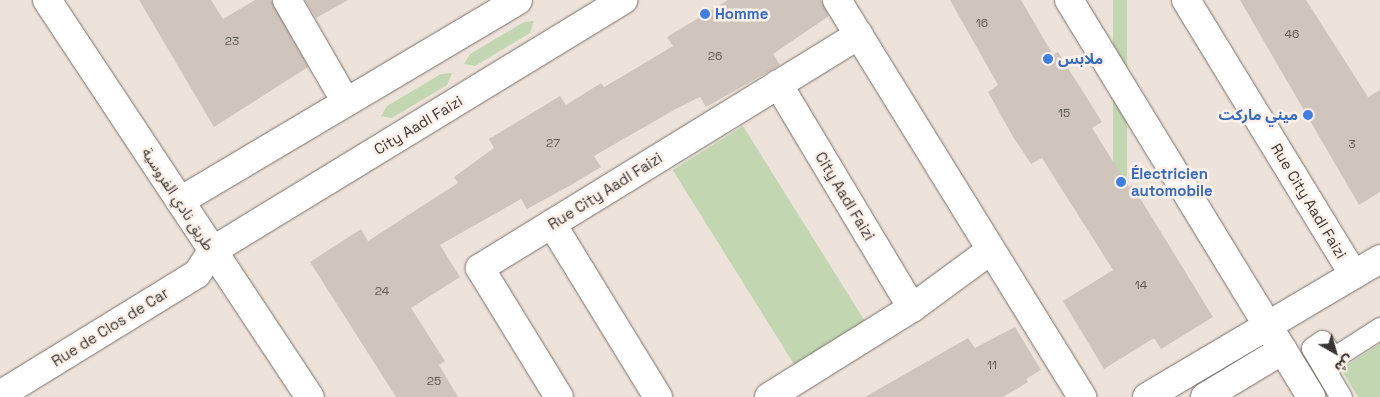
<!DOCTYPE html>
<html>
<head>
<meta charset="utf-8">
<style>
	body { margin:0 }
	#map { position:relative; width:1380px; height:397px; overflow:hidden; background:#eee3db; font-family:"Space Grotesk","Noto Sans Arabic",sans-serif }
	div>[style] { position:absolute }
	.green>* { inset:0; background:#c1d6b1; transform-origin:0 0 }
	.building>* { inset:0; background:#d0c5bd }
	.roads { filter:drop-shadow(0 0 1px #797068) drop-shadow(0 0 1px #797068) }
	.pedestrian>* { height:21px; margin:-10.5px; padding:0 10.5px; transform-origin:10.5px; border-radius:10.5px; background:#fff }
	.minor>* { height:28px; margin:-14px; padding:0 14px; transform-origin:14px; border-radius:14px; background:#fff }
	.secondary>* { height:28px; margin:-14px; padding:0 14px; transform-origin:14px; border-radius:14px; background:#fff }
	.dots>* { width:14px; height:14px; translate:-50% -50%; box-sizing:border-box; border:2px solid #fcf0e8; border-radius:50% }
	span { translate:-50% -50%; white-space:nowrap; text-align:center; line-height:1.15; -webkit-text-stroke:5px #fcf0e8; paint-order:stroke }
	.number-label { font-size:12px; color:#605a56 }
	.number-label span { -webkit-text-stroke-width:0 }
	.shop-label { font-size:15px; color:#366cbe; font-weight:700 }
	.left { translate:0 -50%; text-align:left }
	.right { translate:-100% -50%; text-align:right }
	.street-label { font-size:15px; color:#3b3734 }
	.north { position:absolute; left:1310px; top:327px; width:50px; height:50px; -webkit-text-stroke:4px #fcf0e8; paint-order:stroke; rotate:142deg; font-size:14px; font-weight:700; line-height:20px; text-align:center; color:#3b3734 }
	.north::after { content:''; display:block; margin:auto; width:18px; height:22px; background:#3b3734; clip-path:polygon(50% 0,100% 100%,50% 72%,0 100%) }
</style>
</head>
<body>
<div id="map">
	<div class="green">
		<i style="left:1113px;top:0;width:14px;height:323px"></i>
		<i style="clip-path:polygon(534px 21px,530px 33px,475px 66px,464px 64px,470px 54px,524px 22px)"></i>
		<i style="clip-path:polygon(452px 73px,447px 85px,392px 118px,381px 116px,387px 106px,441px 74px)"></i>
		<i style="left:743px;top:126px;width:232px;height:83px;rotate:58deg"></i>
		<i style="clip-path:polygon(1380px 344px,1380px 397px,1358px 397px,1341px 369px)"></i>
	</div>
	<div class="building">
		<i style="clip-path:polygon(139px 0,211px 0,223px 19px,255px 0,271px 0,308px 67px,214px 127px)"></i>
		<i style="clip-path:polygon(305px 0,348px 0,316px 18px)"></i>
		<i style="clip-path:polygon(728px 0,821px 0,829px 16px,773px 54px,780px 65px,775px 68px,706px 107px,700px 97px,674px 110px,594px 156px,601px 167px,571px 185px,527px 209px,521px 199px,440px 245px,460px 277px,411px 308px,445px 361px,439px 365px,458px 397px,396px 397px,310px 262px,361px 229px,368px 241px,458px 183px,454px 177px,494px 148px,489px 139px,560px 96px,566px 105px,601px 83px,604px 87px,623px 76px,673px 46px,667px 37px)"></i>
		<i style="clip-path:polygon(950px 0,1021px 0,1053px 55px,1058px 52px,1102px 122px,1092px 128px,1129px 187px,1132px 185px,1213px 317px,1161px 349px,1154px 338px,1104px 369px,1063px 301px,1113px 270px,1042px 158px,1031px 164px,1012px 135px,988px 92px,998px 85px)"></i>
		<i style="clip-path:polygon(1240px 0,1306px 0,1368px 97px,1380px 90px,1380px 192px,1359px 205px)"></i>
		<i style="clip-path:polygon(1015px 327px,1041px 370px,1026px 379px,1028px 382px,1003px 397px,865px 397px,968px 338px,975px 348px)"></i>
	</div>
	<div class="roads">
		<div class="pedestrian">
			<i style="left:1341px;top:397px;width:57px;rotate:-120.6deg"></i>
			<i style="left:1312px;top:348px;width:12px;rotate:-35deg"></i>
			<i style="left:1322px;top:341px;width:20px;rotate:57deg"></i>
			<i style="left:1333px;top:358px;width:56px;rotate:-32.6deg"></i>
		</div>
		<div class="minor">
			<i style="left:287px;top:0;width:118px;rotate:60deg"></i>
			<i style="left:837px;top:0;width:467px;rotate:58.3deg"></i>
			<i style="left:1069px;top:0;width:465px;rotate:58.6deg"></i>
			<i style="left:1186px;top:0;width:322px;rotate:58.6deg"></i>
			<i style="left:778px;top:84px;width:261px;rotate:59.1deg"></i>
			<i style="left:180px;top:201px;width:393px;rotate:-30.7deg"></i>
			<i style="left:552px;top:224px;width:203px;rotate:58.5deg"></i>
			<i style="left:0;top:395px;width:231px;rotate:-31.6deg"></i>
			<i style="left:197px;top:274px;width:27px;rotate:-57deg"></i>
			<i style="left:212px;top:251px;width:482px;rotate:-31.4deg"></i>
			<i style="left:559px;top:397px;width:151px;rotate:-121.5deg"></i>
			<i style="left:480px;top:268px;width:445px;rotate:-31.6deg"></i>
			<i style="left:769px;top:397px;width:168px;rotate:-31.9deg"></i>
			<i style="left:912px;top:308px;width:98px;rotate:-36.3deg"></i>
			<i style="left:1147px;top:397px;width:271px;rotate:-30.6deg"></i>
			<i style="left:1205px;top:397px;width:91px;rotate:-31.1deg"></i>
		</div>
		<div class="secondary">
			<i style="left:47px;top:0;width:476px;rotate:56.5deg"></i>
		</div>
	</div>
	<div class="dots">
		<i style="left:705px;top:14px;background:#3f7fe0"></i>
		<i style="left:1048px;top:59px;background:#3f7fe0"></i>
		<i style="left:1308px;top:115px;background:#3f7fe0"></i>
		<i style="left:1121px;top:182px;background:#3f7fe0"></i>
	</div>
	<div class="number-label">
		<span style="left:982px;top:24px">16</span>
		<span style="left:1292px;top:35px">46</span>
		<span style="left:232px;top:42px">23</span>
		<span style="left:715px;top:57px">26</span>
		<span style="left:1064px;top:114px">15</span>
		<span style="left:553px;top:144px">27</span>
		<span style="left:1352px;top:145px">3</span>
		<span style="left:1141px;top:286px">14</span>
		<span style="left:382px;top:292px">24</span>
		<span style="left:992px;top:366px">11</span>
		<span style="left:434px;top:382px">25</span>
	</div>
	<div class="shop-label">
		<span class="left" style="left:715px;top:14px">Homme</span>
		<span class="left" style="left:1058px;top:59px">ملابس</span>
		<span class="right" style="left:1298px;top:115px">ميني ماركت</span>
		<span class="left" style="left:1131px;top:182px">Électricien<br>automobile</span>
	</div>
	<div class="street-label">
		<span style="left:418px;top:125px;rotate:-31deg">City Aadl Faizi</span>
		<span style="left:605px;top:191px;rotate:-32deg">Rue City Aadl Faizi</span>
		<span style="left:845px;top:196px;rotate:59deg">City Aadl Faizi</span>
		<span style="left:178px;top:199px;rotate:57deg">طريق نادي الفروسية</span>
		<span style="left:1309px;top:201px;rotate:59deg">Rue City Aadl Faizi</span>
		<span style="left:110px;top:327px;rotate:-32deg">Rue de Clos de Car</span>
	</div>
	<div class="north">ش</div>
</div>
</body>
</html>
